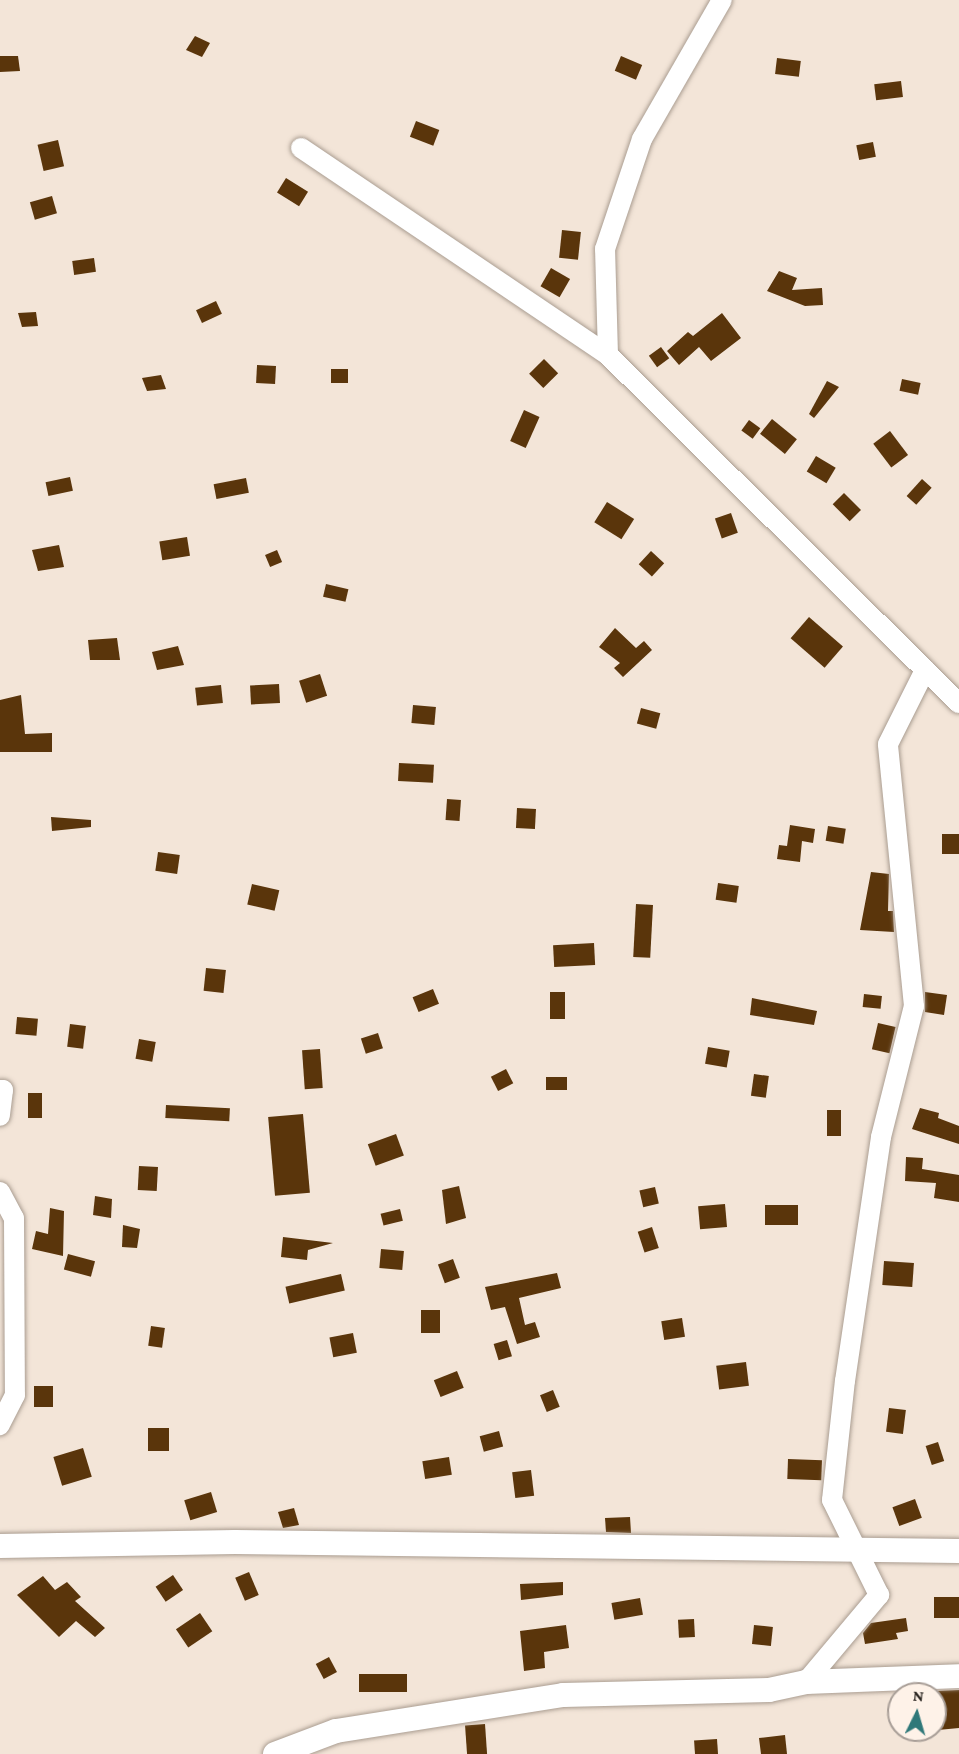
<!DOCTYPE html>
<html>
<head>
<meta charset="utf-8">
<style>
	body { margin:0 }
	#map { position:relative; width:959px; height:1754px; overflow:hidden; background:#f3e5d8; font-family:"Crimson Pro",serif }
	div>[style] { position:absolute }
	.building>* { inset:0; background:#5a350b; transform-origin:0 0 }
	.roads { filter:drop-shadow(0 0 2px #aa9d91) drop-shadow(0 0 2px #aa9d91) }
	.minor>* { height:20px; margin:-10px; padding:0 10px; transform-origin:10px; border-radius:10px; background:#fff }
	.tertiary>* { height:24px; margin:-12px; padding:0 12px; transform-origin:12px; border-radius:12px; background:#fff }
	span { translate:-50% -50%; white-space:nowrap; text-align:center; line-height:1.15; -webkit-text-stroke:6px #fef2e8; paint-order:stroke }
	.north { position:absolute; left:887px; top:1682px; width:60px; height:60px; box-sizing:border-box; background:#fef2e8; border:2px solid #a89e97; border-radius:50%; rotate:5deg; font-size:16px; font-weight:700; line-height:24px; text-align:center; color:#26211d }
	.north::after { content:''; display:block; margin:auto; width:21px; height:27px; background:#2f7879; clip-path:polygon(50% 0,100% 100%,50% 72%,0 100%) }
</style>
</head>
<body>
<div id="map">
	<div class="building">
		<i style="clip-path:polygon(195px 36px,210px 43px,202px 57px,186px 50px)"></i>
		<i style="clip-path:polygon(0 56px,18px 56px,20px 71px,0 72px)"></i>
		<i style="left:621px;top:56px;width:23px;height:16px;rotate:23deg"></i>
		<i style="left:777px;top:58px;width:24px;height:16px;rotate:7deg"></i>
		<i style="left:901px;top:81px;width:16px;height:27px;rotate:83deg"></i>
		<i style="left:416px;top:121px;width:25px;height:17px;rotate:21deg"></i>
		<i style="left:58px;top:140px;width:27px;height:21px;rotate:77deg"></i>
		<i style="left:873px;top:142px;width:15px;height:17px;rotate:79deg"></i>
		<i style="left:286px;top:178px;width:26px;height:17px;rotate:32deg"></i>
		<i style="left:52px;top:196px;width:18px;height:23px;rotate:74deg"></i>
		<i style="left:562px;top:230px;width:19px;height:28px;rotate:6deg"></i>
		<i style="left:94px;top:258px;width:14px;height:22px;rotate:82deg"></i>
		<i style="left:551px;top:268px;width:22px;height:21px;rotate:30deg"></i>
		<i style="clip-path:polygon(779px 271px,797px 278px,792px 290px,822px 288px,823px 305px,805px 306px,767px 291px)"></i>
		<i style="left:216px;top:301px;width:14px;height:22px;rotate:65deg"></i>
		<i style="clip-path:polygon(36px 312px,38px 326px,22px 327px,18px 313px)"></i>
		<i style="clip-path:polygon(722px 313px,741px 338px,711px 361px,699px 347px,679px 365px,667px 351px,688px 332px,693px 336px)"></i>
		<i style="left:661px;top:347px;width:14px;height:15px;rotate:54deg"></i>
		<i style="left:544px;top:359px;width:20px;height:21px;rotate:45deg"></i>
		<i style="left:276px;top:366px;width:18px;height:19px;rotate:93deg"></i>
		<i style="left:348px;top:369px;width:14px;height:17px;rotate:90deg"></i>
		<i style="clip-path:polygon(161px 375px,166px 389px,147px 391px,142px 378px)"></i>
		<i style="left:902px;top:379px;width:19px;height:12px;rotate:12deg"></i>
		<i style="clip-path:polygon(827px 381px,839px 387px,814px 418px,809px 414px)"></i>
		<i style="left:524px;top:410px;width:17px;height:34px;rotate:24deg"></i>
		<i style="left:772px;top:419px;width:32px;height:19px;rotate:39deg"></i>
		<i style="left:749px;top:420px;width:14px;height:13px;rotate:36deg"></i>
		<i style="left:890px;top:431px;width:30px;height:21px;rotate:53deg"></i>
		<i style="left:816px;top:456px;width:23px;height:18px;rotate:31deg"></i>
		<i style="left:70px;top:477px;width:14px;height:25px;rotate:78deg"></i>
		<i style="left:246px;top:478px;width:15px;height:33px;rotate:79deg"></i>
		<i style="left:922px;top:479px;width:13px;height:23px;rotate:42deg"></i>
		<i style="left:844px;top:493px;width:24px;height:16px;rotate:45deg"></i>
		<i style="left:607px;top:502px;width:32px;height:24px;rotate:32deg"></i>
		<i style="left:731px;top:513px;width:21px;height:17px;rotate:71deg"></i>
		<i style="left:187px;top:537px;width:19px;height:28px;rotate:81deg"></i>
		<i style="clip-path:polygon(59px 545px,64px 567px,38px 571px,32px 550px)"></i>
		<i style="left:277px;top:550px;width:13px;height:13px;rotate:67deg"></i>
		<i style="left:651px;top:551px;width:18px;height:18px;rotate:43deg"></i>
		<i style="left:326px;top:584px;width:23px;height:13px;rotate:13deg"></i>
		<i style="left:809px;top:617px;width:45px;height:28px;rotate:41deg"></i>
		<i style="clip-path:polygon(615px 628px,636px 648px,644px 641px,652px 650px,623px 677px,614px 668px,620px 663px,599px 647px)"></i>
		<i style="clip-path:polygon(117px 638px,120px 660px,90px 660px,88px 640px)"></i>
		<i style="clip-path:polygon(178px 646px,184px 665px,157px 670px,152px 652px)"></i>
		<i style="left:320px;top:674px;width:23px;height:22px;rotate:72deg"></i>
		<i style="left:279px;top:684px;width:19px;height:29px;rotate:87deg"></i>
		<i style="left:221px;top:685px;width:18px;height:26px;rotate:84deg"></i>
		<i style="clip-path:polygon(21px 695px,25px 734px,52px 733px,52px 752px,0 752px,0 700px)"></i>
		<i style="left:413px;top:705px;width:23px;height:18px;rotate:5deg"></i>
		<i style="left:641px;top:708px;width:20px;height:16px;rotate:15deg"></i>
		<i style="left:399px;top:763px;width:35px;height:18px;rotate:3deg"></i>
		<i style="left:447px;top:799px;width:14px;height:21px;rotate:4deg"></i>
		<i style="left:517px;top:808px;width:19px;height:20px;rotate:3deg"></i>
		<i style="clip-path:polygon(51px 817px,91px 820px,91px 827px,52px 831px)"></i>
		<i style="clip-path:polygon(790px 825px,815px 829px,813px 843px,802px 841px,800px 862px,777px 859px,779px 845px,787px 846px)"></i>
		<i style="left:828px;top:826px;width:18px;height:15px;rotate:9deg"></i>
		<i style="left:942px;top:834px;width:17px;height:20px"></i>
		<i style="left:158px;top:852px;width:22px;height:19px;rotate:8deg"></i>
		<i style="clip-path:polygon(871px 872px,889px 874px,888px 911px,893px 911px,894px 932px,860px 930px)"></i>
		<i style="left:718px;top:883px;width:21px;height:17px;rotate:8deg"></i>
		<i style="left:252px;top:884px;width:28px;height:21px;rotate:13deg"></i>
		<i style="left:636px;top:904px;width:17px;height:53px;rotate:3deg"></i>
		<i style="left:594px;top:943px;width:22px;height:41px;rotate:87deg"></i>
		<i style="left:206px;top:968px;width:20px;height:23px;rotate:6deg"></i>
		<i style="left:433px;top:989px;width:16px;height:22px;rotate:68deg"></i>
		<i style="left:550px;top:992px;width:15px;height:27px"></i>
		<i style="clip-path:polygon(925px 992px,947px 995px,944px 1015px,925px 1012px)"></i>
		<i style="left:864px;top:994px;width:18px;height:13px;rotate:6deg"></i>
		<i style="clip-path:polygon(752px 998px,817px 1011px,814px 1025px,750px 1015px)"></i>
		<i style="left:17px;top:1017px;width:21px;height:17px;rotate:5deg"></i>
		<i style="left:878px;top:1023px;width:18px;height:27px;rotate:13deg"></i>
		<i style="left:70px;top:1024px;width:16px;height:23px;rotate:7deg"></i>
		<i style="left:378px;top:1033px;width:16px;height:18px;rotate:72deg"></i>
		<i style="left:139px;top:1039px;width:17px;height:20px;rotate:10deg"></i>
		<i style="left:708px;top:1047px;width:22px;height:17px;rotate:10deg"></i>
		<i style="left:320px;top:1049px;width:39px;height:18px;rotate:86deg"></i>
		<i style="left:506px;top:1069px;width:16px;height:17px;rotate:63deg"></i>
		<i style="left:754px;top:1074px;width:15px;height:22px;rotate:8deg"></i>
		<i style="left:567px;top:1077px;width:13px;height:21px;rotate:90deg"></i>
		<i style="left:28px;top:1093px;width:14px;height:25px"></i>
		<i style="left:166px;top:1105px;width:64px;height:13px;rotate:3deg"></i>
		<i style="clip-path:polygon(920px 1108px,939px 1113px,938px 1118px,959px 1126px,959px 1144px,912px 1129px)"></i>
		<i style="left:841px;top:1110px;width:26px;height:14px;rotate:90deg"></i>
		<i style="left:303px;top:1114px;width:79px;height:35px;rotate:85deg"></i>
		<i style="left:396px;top:1134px;width:23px;height:30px;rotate:70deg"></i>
		<i style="clip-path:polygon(906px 1157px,923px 1158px,922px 1169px,959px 1175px,959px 1202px,934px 1198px,936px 1183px,905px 1181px)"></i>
		<i style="left:139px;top:1166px;width:19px;height:24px;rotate:3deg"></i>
		<i style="clip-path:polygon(459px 1186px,466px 1218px,446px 1224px,442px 1190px)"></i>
		<i style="left:655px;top:1187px;width:17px;height:16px;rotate:77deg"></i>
		<i style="clip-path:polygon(95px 1196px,112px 1199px,111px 1218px,93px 1215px)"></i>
		<i style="left:725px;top:1204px;width:23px;height:27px;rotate:85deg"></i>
		<i style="left:765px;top:1205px;width:33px;height:20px"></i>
		<i style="clip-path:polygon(50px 1208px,64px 1211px,63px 1256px,32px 1249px,36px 1231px,48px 1234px)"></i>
		<i style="left:400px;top:1209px;width:12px;height:20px;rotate:76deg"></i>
		<i style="clip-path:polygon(123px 1225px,140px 1229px,137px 1248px,122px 1247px)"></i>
		<i style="left:652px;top:1227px;width:22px;height:15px;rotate:72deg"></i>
		<i style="clip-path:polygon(283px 1237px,333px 1243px,308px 1250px,307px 1260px,281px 1257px)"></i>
		<i style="left:381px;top:1249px;width:23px;height:19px;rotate:5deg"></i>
		<i style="left:68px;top:1254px;width:28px;height:16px;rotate:15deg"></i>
		<i style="left:453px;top:1259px;width:20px;height:16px;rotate:70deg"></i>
		<i style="left:884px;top:1261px;width:30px;height:24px;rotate:4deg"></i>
		<i style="clip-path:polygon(557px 1273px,561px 1288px,519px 1298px,525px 1325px,535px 1322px,540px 1337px,517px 1344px,505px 1307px,491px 1310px,485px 1287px)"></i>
		<i style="left:341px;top:1274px;width:17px;height:57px;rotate:77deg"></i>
		<i style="left:421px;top:1310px;width:19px;height:23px"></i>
		<i style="left:682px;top:1318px;width:19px;height:21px;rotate:81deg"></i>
		<i style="left:151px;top:1326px;width:14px;height:20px;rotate:8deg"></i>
		<i style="left:353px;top:1333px;width:20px;height:24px;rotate:79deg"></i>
		<i style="left:507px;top:1340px;width:17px;height:14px;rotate:73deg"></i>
		<i style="left:746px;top:1362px;width:24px;height:30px;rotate:83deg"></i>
		<i style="left:457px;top:1371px;width:18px;height:25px;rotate:68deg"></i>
		<i style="left:53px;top:1386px;width:21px;height:19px;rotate:90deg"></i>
		<i style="left:553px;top:1390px;width:18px;height:14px;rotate:68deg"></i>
		<i style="left:889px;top:1408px;width:17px;height:24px;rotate:7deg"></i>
		<i style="left:148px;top:1428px;width:21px;height:23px"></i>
		<i style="left:499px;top:1431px;width:16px;height:20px;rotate:75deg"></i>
		<i style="left:938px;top:1442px;width:20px;height:13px;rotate:72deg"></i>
		<i style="left:83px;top:1448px;width:30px;height:31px;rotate:73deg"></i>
		<i style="left:449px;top:1457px;width:18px;height:27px;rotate:81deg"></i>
		<i style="left:788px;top:1459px;width:34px;height:20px;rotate:2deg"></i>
		<i style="left:531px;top:1470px;width:26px;height:19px;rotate:83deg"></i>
		<i style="left:211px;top:1492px;width:21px;height:28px;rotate:73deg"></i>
		<i style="left:915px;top:1499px;width:20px;height:24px;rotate:70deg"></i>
		<i style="clip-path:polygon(294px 1508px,299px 1525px,283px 1528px,278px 1512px)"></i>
		<i style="clip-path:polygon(630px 1517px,631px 1533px,606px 1532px,605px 1518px)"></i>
		<i style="left:249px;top:1572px;width:25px;height:15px;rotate:67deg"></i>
		<i style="left:173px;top:1575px;width:18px;height:21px;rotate:56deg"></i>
		<i style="clip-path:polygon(43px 1576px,55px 1590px,67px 1582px,81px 1597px,75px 1601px,105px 1628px,95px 1637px,76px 1621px,59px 1637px,17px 1595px)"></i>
		<i style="clip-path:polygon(563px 1582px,563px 1595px,521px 1600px,520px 1584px)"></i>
		<i style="left:959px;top:1597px;width:21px;height:25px;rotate:90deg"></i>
		<i style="left:640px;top:1598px;width:17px;height:29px;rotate:80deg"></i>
		<i style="left:200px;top:1613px;width:22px;height:29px;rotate:56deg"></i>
		<i style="clip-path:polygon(906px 1618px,908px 1631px,896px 1633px,898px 1639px,865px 1644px,863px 1633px,871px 1623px)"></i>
		<i style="left:694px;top:1619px;width:18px;height:16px;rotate:87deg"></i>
		<i style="clip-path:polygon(566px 1625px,569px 1648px,544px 1652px,545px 1668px,524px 1671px,520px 1631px)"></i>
		<i style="left:754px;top:1625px;width:19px;height:19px;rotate:6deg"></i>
		<i style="left:329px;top:1657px;width:17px;height:15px;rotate:62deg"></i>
		<i style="left:359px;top:1674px;width:48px;height:18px"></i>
		<i style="clip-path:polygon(959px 1690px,959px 1728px,938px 1730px,935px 1691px)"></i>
		<i style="left:485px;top:1724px;width:30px;height:20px;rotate:86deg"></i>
		<i style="clip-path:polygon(785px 1735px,787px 1754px,761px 1754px,759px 1738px)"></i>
		<i style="left:717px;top:1739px;width:15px;height:23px;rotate:86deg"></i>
	</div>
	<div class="roads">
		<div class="minor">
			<i style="left:301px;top:148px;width:370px;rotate:34deg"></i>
			<i style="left:608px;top:355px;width:494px;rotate:44.8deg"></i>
			<i style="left:608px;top:355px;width:106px;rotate:-91.6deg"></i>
			<i style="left:605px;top:249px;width:116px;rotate:-71.4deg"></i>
			<i style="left:642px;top:139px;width:160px;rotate:-60.1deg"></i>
			<i style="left:0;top:1090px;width:3px"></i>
			<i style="left:3px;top:1090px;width:26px;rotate:97deg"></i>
			<i style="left:0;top:1192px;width:30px;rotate:62deg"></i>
			<i style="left:14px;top:1218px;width:177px;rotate:89.7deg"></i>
			<i style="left:15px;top:1395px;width:34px;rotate:117deg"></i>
			<i style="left:806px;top:1682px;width:114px;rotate:-50deg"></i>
			<i style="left:879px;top:1595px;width:106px;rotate:-116.3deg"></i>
			<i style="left:832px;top:1500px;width:120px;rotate:-83.8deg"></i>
			<i style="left:845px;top:1381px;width:247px;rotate:-81.6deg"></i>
			<i style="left:881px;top:1137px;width:135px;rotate:-75.9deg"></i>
			<i style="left:914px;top:1006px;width:263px;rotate:-95.7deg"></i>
			<i style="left:888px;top:744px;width:83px;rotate:-63.4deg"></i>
		</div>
		<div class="tertiary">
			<i style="left:0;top:1546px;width:235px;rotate:-1deg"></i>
			<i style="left:235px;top:1542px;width:724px;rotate:0.71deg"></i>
			<i style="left:275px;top:1754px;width:65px;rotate:-20.7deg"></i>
			<i style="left:336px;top:1731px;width:230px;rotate:-9deg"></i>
			<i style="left:563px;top:1695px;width:206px;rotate:-1.4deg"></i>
			<i style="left:769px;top:1690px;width:38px;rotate:-12deg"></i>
			<i style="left:806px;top:1682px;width:153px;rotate:-2.2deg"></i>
		</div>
	</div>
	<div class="north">N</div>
</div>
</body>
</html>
